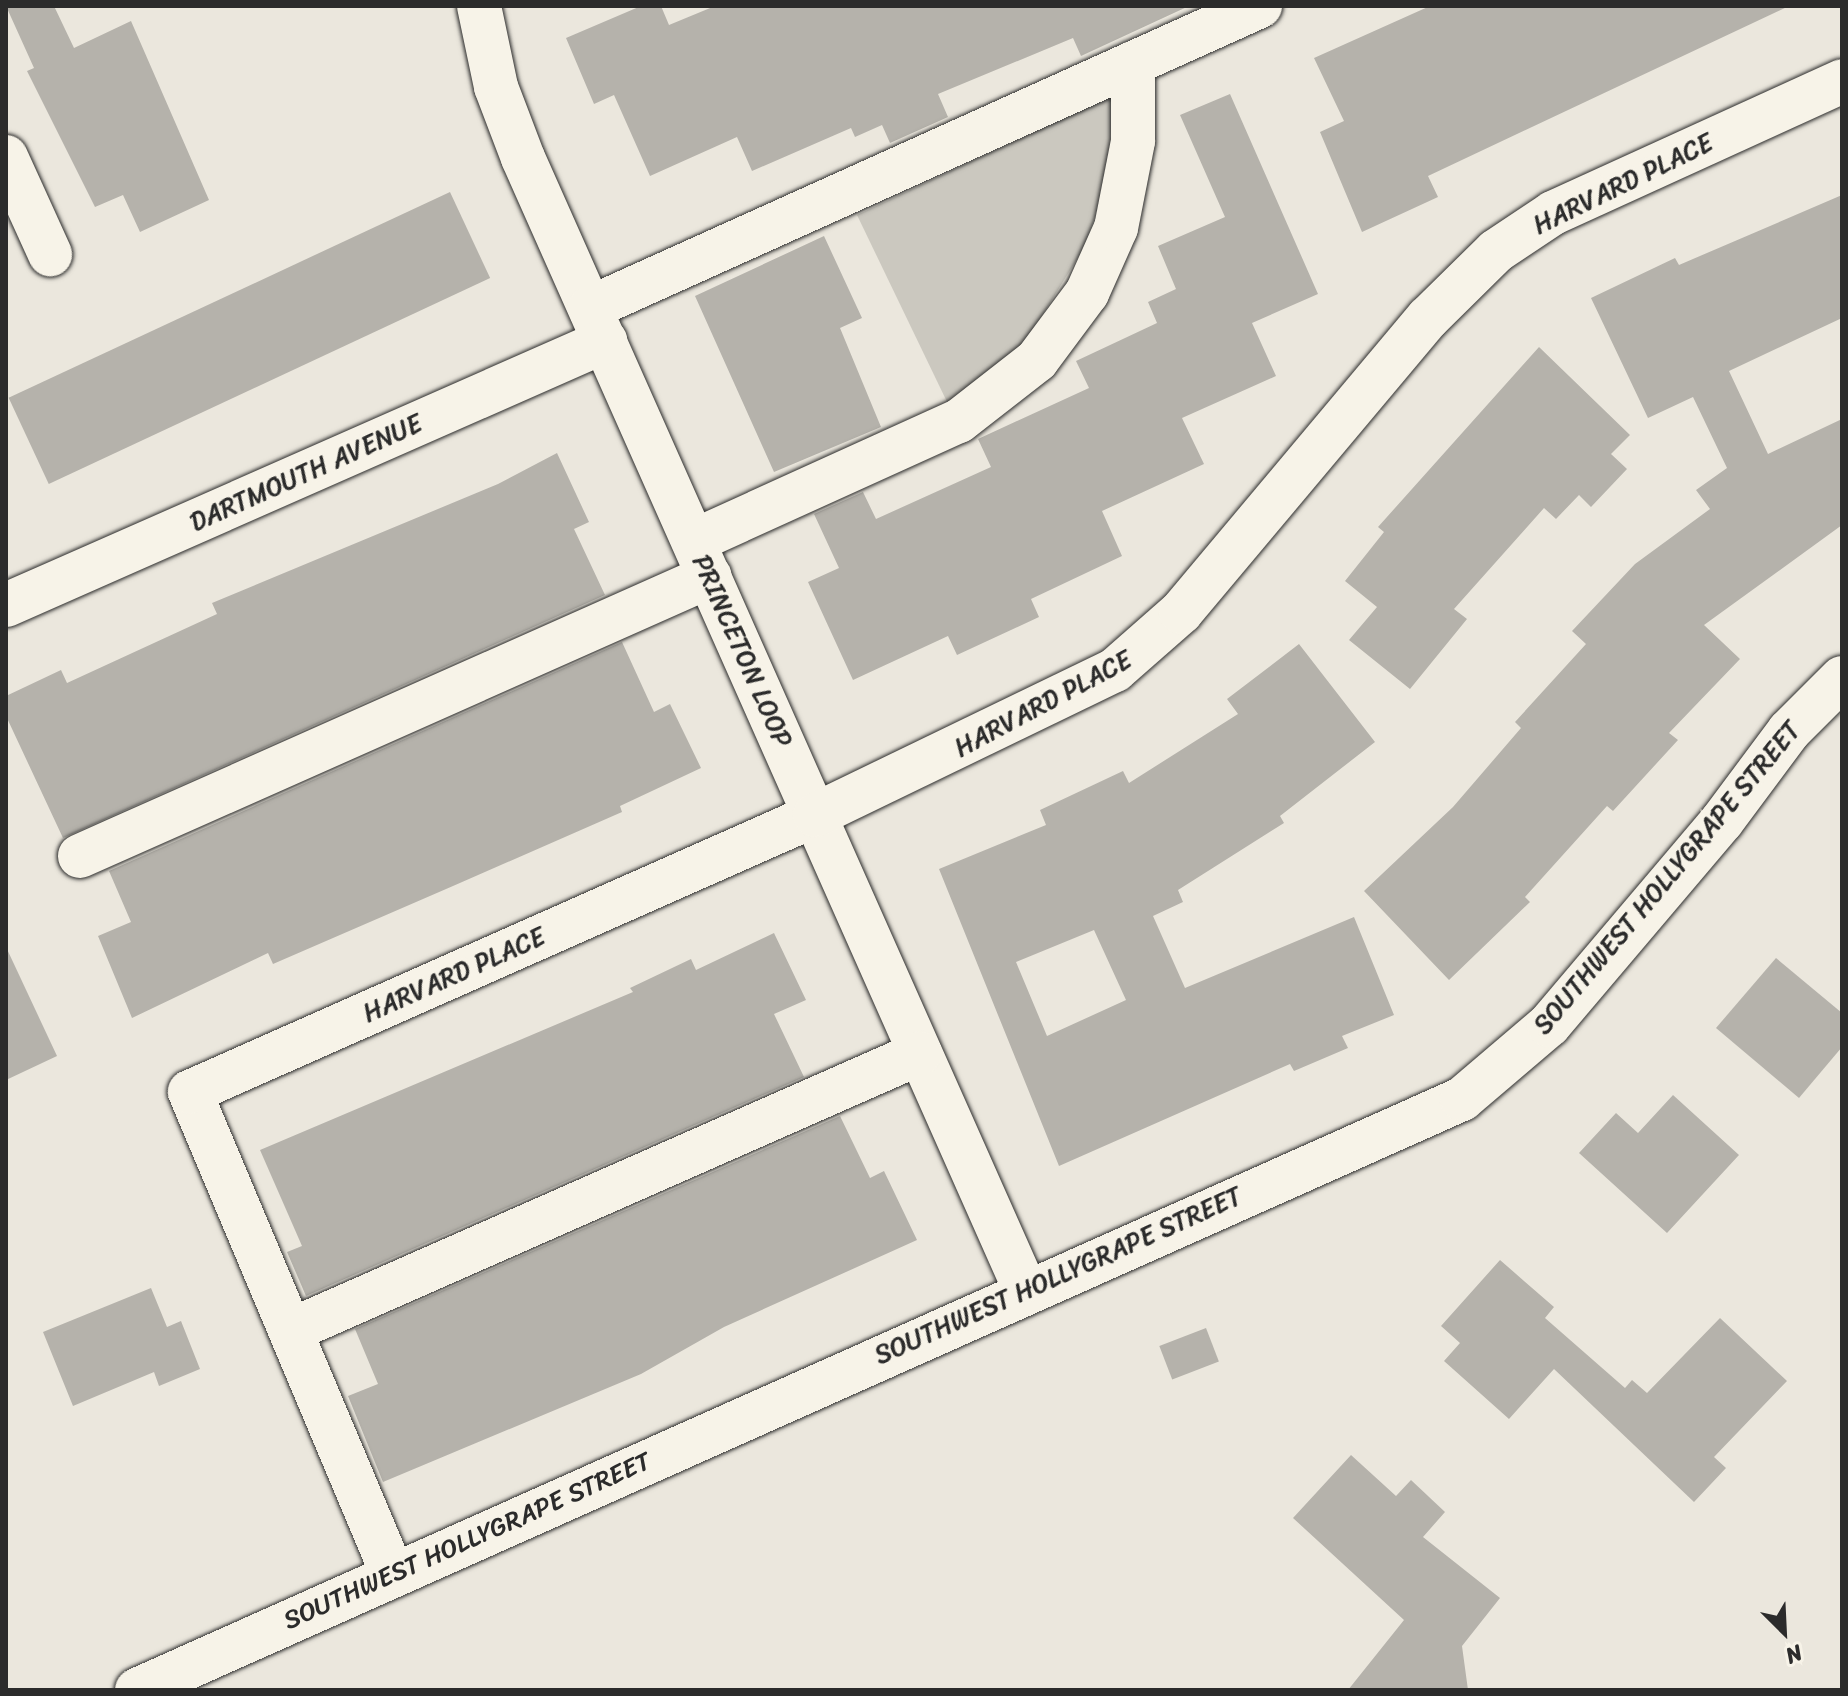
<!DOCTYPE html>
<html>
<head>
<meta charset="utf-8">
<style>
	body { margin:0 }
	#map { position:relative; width:1848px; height:1696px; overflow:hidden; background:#ebe7dd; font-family:Sriracha,sans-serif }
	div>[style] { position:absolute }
	.green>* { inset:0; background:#cbc8bf }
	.building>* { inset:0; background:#b5b2ab; transform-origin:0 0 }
	.roads { filter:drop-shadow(0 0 2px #2b2b2b) drop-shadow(0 0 2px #2b2b2b) }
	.minor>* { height:44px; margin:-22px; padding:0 22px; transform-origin:22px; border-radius:22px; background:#f7f3e8 }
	span { translate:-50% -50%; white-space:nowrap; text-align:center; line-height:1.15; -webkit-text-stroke:7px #f7f3e8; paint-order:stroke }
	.street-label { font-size:26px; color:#2b2b2b }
	.frame { position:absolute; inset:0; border:8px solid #2b2b2b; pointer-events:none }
	.north { position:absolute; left:1744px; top:1592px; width:80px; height:80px; -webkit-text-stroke:6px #f7f3e8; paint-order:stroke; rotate:156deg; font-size:22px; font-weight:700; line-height:32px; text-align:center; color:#2b2b2b }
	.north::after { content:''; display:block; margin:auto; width:28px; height:36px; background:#2b2b2b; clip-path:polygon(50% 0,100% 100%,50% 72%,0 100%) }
</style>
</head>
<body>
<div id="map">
	<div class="green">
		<i style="clip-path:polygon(1114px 95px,1106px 184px,1085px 246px,1024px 345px,949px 406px,857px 215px)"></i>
	</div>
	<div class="building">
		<i style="clip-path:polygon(6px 6px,54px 6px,74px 48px,131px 21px,209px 200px,140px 232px,123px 195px,95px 207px,27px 71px,34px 68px)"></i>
		<i style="clip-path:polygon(641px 6px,661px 6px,669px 25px,715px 6px,1189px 6px,1081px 56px,1073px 38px,938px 94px,948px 117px,890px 143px,882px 125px,855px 137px,851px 128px,752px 171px,737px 137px,650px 176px,614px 95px,594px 104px,566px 38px)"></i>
		<i style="clip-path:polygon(1430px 6px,1789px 6px,1428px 176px,1438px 197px,1362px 232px,1320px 132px,1344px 121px,1314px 58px)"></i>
		<i style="clip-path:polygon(1230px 94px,1318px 294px,1252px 323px,1276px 376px,1182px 418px,1204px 464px,1102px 511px,1122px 556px,1031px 599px,1039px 617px,957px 655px,948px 636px,853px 680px,808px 582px,839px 568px,814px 514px,863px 492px,876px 519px,991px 467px,978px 439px,1089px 388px,1076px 361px,1157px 323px,1148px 302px,1176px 289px,1158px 246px,1225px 217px,1180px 115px)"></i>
		<i style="left:450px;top:192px;width:95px;height:487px;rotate:65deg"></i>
		<i style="clip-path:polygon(1842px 195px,1842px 318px,1729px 371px,1768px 454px,1842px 419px,1842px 525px,1704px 625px,1740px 659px,1669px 733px,1678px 740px,1613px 811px,1607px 806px,1525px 897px,1530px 902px,1449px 980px,1364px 891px,1453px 807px,1521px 728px,1515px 722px,1586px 644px,1572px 631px,1635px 564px,1710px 509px,1696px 490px,1727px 468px,1693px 397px,1648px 418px,1591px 298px,1675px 258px,1679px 265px)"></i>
		<i style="clip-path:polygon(824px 236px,862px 318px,840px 328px,881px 427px,774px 472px,695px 296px)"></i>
		<i style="clip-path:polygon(1539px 347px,1630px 435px,1611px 454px,1627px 469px,1591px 507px,1579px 495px,1556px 519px,1544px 508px,1454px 609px,1467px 619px,1410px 689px,1349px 640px,1377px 607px,1345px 581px,1384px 532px,1378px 527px)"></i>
		<i style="clip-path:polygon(557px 453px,589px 522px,574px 529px,605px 595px,63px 838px,6px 716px,6px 696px,61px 670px,67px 683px,217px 614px,212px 603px,498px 484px)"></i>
		<i style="clip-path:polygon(622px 642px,654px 712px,670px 704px,701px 768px,620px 806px,622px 812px,453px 886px,273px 964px,268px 953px,132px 1018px,98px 936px,131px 922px,109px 871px)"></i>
		<i style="clip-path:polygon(evenodd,1299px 644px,1375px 742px,1280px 816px,1284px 823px,1178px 890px,1183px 902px,1153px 916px,1185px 988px,1354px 917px,1394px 1015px,1342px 1036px,1348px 1048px,1294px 1071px,1290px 1064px,1059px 1166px,939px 869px,1046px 825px,1040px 810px,1123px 771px,1129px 783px,1238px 714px,1227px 699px,1299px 644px,1094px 930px,1126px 1000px,1047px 1036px,1016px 962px,1094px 930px)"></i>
		<i style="clip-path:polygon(774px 933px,806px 1000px,774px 1014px,804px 1077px,306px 1296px,287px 1252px,302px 1246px,260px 1150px,633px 992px,630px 988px,691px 959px,696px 970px)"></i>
		<i style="clip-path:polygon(6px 947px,57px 1056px,6px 1080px)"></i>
		<i style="clip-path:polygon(1776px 958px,1842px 1013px,1842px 1047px,1799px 1098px,1716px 1028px)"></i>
		<i style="clip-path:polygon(1673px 1095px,1739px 1155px,1667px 1233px,1579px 1153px,1616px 1113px,1638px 1133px)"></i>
		<i style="clip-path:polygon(840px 1116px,870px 1178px,884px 1171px,917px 1240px,724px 1327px,641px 1374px,383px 1482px,348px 1396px,378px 1384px,355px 1329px)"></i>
		<i style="clip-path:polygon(1500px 1260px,1554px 1307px,1545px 1318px,1625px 1388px,1632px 1380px,1647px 1393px,1720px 1318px,1787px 1381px,1714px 1457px,1726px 1468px,1694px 1502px,1554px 1369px,1509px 1419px,1444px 1361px,1460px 1343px,1441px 1326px)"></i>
		<i style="clip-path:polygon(151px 1288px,167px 1327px,181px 1321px,200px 1369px,159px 1386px,154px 1372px,73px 1406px,43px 1332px)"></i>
		<i style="left:1206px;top:1328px;width:36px;height:50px;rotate:69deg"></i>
		<i style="clip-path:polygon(1351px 1455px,1396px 1496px,1411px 1480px,1445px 1512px,1423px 1537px,1500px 1598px,1462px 1646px,1468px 1690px,1348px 1690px,1404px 1620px,1293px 1518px)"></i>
	</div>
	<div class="roads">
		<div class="minor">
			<i style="left:479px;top:6px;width:83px;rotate:78.1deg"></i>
			<i style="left:496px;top:87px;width:76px;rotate:69.2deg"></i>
			<i style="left:523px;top:158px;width:1237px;rotate:66.07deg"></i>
			<i style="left:6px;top:157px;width:107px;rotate:65.6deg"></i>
			<i style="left:590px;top:308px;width:735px;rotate:-24.26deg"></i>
			<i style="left:694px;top:541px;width:291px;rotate:-24.4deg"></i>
			<i style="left:959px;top:421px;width:99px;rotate:-38deg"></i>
			<i style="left:1037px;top:360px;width:84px;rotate:-53.3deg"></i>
			<i style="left:1087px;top:293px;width:71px;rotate:-66deg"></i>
			<i style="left:1116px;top:228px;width:89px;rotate:-78.9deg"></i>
			<i style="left:1133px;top:141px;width:78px;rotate:-90deg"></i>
			<i style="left:6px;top:605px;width:655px;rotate:-23.78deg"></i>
			<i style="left:80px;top:856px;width:689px;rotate:-23.96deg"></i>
			<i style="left:294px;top:1329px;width:684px;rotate:-23.79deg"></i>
			<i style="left:393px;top:1575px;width:524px;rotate:-112.8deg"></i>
			<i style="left:190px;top:1092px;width:684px;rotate:-23.9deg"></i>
			<i style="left:815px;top:815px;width:333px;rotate:-25.8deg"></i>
			<i style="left:1115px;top:670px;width:88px;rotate:-41.3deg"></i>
			<i style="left:1181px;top:612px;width:384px;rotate:-50deg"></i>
			<i style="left:1428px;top:318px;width:95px;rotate:-44.6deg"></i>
			<i style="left:1496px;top:251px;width:69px;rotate:-33.7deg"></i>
			<i style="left:1553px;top:213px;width:318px;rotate:-24.5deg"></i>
			<i style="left:137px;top:1690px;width:1451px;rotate:-24.04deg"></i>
			<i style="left:1462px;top:1099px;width:114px;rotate:-40.4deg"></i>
			<i style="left:1549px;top:1025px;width:267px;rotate:-49.7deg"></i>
			<i style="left:1722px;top:821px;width:112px;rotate:-53.3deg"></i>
			<i style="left:1789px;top:731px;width:75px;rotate:-45deg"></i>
		</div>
	</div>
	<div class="street-label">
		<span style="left:1623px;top:184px;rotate:-26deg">HARVARD PLACE</span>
		<span style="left:306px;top:473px;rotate:-24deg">DARTMOUTH AVENUE</span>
		<span style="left:742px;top:651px;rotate:66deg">PRINCETON LOOP</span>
		<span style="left:1043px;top:704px;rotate:-28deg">HARVARD PLACE</span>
		<span style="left:1667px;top:878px;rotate:-50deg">SOUTHWEST HOLLYGRAPE STREET</span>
		<span style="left:454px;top:975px;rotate:-24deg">HARVARD PLACE</span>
		<span style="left:1058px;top:1276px;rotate:-24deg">SOUTHWEST HOLLYGRAPE STREET</span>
		<span style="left:467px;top:1541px;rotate:-24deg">SOUTHWEST HOLLYGRAPE STREET</span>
	</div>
	<div class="frame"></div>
	<div class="north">N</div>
</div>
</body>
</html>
